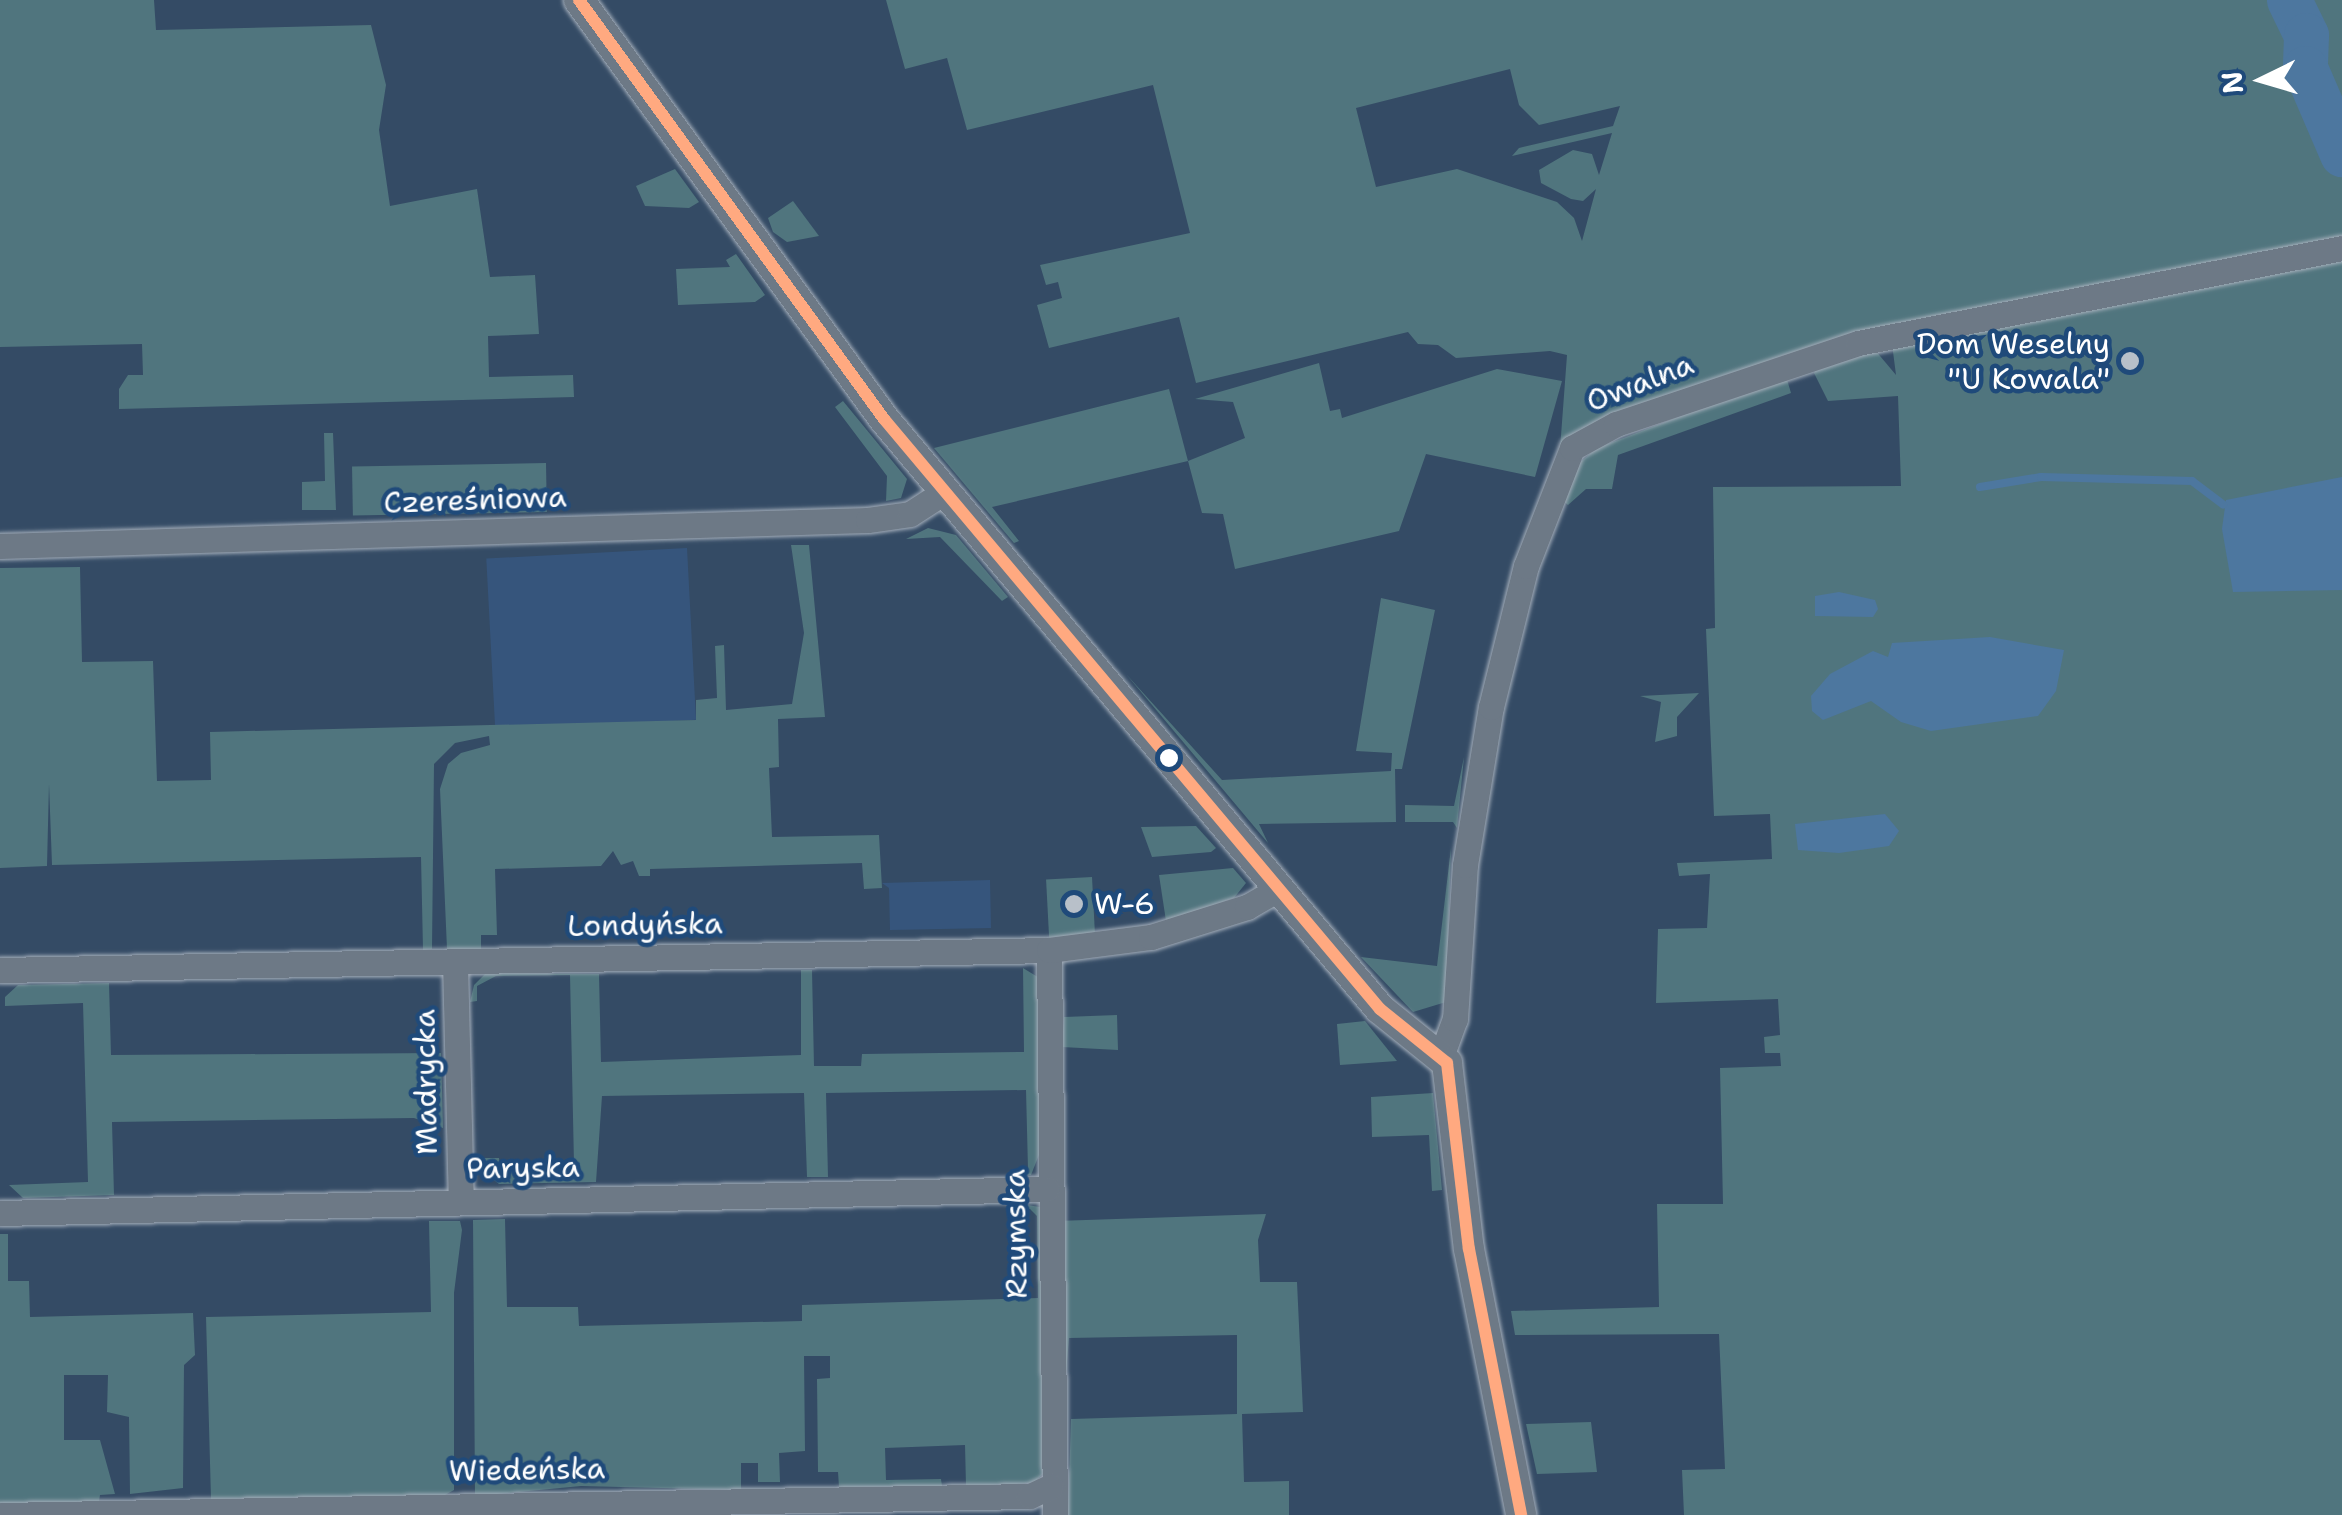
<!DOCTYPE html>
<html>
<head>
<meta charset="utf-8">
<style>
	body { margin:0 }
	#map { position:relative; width:2342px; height:1515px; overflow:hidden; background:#344b65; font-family:"Shantell Sans",sans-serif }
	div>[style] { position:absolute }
	.built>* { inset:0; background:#36557c; transform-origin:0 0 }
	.green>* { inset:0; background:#50757e; transform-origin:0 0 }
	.water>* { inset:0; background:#4d779f }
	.stream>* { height:8px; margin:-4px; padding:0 4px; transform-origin:4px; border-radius:4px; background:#4d779f }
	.river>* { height:45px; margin:-22.5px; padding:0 22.5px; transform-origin:22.5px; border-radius:22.5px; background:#4d779f }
	.roads { filter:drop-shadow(0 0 2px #a4aeba) drop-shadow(0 0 2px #a4aeba) }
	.minor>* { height:25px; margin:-12.5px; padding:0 12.5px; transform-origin:12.5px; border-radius:12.5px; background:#6d7986 }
	.tertiary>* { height:30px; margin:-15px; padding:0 15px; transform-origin:15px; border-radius:15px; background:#6d7986 }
	.bus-1>* { height:12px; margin:-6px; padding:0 6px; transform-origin:6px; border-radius:6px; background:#ffa980 }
	.dots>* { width:28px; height:28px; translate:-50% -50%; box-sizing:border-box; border:5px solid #1f4a7a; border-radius:50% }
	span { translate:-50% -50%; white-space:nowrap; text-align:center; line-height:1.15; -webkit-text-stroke:9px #1f4a7a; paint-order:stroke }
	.poi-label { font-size:30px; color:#fff }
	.right { translate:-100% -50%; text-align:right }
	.left { translate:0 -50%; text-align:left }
	.street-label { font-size:30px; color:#fff }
	.north { position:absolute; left:2212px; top:30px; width:100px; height:100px; -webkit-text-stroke:8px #1f4a7a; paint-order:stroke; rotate:265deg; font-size:28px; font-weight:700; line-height:40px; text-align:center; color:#fff }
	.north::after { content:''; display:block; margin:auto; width:35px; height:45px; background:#fff; clip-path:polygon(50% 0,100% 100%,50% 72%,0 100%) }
</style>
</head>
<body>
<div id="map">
	<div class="built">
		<i style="left:687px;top:548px;width:172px;height:201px;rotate:87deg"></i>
		<i style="clip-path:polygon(990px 880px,991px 928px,890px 930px,889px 888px,882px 883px)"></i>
	</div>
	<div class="green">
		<i style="clip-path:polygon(0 0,154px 0,156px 30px,371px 25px,386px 85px,379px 130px,390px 206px,477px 189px,490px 277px,535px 275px,539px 334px,488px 336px,489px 377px,573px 375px,574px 397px,119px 409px,119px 389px,128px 375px,143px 375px,142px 344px,0 347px)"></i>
		<i style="clip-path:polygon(evenodd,886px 0,2342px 0,2342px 1515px,1684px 1515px,1682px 1470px,1725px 1469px,1719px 1334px,1515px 1335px,1511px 1311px,1659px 1307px,1657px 1204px,1723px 1204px,1720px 1068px,1781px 1066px,1780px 1053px,1765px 1053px,1764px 1037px,1780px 1035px,1778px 999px,1656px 1003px,1658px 929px,1707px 928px,1710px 874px,1679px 876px,1677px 863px,1772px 859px,1770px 814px,1714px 816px,1706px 629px,1715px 628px,1713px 487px,1901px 486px,1898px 396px,1828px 401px,1814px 373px,1818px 365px,1875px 350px,1896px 375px,1892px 344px,1792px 367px,1560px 449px,1567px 355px,1550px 351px,1456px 358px,1438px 345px,1418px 344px,1408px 332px,1196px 383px,1179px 317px,1049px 348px,1037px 305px,1062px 298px,1058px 282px,1046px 285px,1040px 265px,1190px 233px,1153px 85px,967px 130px,947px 58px,905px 69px,886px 0,1510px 69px,1519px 105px,1539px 125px,1620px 106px,1613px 126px,1519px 148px,1512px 156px,1612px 133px,1599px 175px,1592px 154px,1573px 150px,1539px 170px,1541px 183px,1571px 199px,1583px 201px,1596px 189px,1582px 241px,1574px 218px,1557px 202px,1457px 169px,1376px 187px,1356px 108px,1510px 69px)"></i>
		<i style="clip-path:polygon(675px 169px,699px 202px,689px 208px,645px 206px,636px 186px)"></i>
		<i style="clip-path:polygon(793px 201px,819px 236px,787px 242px,773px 232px,768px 218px)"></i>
		<i style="clip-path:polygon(736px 254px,765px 295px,755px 302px,678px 305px,676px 269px,730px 267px,726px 260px)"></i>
		<i style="clip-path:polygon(1319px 363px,1330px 411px,1340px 409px,1342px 418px,1497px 369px,1562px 381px,1535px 477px,1426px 454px,1399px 531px,1235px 569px,1223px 514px,1202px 513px,1188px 461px,992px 507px,1019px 541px,1014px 543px,934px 448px,1169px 389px,1188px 461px,1245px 438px,1233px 402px,1195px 399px)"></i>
		<i style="clip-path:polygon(1786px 376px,1791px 393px,1618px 455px,1612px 489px,1586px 489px,1568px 505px,1560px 498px,1578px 464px,1597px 448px)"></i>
		<i style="clip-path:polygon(843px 401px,907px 479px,901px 498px,886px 501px,887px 476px,835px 407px)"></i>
		<i style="clip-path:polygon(324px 433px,333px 433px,336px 510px,302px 510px,302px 482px,325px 481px)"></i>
		<i style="left:546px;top:463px;width:49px;height:194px;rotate:89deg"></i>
		<i style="clip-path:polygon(928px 528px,956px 535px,1008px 597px,1002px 601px,940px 537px,906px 539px)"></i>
		<i style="clip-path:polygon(791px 545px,809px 545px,825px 717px,778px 719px,779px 767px,769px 768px,772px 837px,879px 835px,882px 888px,864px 889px,862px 863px,650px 869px,650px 876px,639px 876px,633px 861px,621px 865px,613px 851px,601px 866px,495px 869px,497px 935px,481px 935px,481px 949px,447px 949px,440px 789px,448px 764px,461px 753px,490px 745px,489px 736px,455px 743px,434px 764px,432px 949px,423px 950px,421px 857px,52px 865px,49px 784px,47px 866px,0 868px,0 568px,80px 567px,82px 662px,153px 661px,157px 781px,211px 780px,210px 732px,696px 720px,696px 700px,717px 698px,715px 646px,724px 645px,726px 710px,792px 704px,804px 633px)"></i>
		<i style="clip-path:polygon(1381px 598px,1435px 610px,1402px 769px,1395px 769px,1396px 822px,1259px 824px,1268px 843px,1126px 674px,1222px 780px,1391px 771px,1392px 753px,1356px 751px)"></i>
		<i style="clip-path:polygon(1699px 693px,1677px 717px,1677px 736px,1655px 742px,1661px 702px,1640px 696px)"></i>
		<i style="clip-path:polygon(1464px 757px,1457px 828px,1453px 822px,1405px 822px,1405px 805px,1454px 806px)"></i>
		<i style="clip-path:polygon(1196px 826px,1216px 848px,1211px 852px,1152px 857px,1141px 827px)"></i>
		<i style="clip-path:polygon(1451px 848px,1446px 1002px,1413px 1012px,1361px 957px,1437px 966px)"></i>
		<i style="clip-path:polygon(1233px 868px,1246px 883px,1234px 898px,1166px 921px,1159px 875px)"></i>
		<i style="left:1092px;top:877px;width:59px;height:46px;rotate:87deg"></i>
		<i style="clip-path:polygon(1023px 968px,1041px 979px,1039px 1155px,1031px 1175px,1020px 1176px,1028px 1170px,1026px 1090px,826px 1093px,828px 1177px,807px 1177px,804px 1093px,602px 1096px,596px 1182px,499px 1184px,481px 1170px,480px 1158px,499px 1158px,500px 1166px,574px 1164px,570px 975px,496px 976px,477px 986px,477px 1001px,470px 1002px,474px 985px,486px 973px,599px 974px,601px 1062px,801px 1055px,801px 970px,812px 970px,814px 1066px,861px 1066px,862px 1054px,1024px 1052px)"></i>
		<i style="clip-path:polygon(109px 983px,111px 1055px,441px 1053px,443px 1128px,414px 1118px,112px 1122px,114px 1195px,23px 1198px,9px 1185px,88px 1182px,83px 1003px,5px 1006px,5px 997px,18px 985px)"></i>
		<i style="clip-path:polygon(1117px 1015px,1118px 1050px,1062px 1047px,1064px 1017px)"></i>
		<i style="clip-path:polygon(1365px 1021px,1397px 1061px,1340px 1065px,1337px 1024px)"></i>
		<i style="clip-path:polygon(1433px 1093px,1442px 1190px,1432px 1191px,1429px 1135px,1372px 1137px,1371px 1097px)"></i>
		<i style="clip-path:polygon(1009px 1202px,1040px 1207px,1043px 1474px,1033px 1483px,966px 1486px,965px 1445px,885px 1448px,886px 1480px,941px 1479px,942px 1486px,839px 1487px,838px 1472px,818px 1472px,817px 1379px,830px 1378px,830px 1356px,804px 1356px,805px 1451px,779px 1453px,780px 1482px,758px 1482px,758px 1463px,741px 1463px,741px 1490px,581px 1486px,475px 1496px,473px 1220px,505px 1219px,507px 1307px,578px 1307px,579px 1326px,802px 1321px,802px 1305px,1038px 1298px,1037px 1216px,1030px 1209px,1009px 1210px)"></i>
		<i style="clip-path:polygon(1266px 1214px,1258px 1240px,1260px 1282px,1297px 1282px,1303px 1412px,1242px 1414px,1244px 1482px,1289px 1481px,1289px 1515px,1068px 1515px,1071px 1419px,1237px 1414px,1237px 1335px,1069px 1338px,1065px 1385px,1056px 1221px)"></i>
		<i style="clip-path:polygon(429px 1221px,460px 1221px,462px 1230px,454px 1293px,454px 1490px,445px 1495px,211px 1499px,206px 1317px,431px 1312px)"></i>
		<i style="clip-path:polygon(0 1234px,8px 1234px,8px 1281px,29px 1281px,30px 1317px,193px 1313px,195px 1355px,184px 1365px,183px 1488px,130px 1494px,129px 1417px,107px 1412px,108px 1375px,64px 1375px,64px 1440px,100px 1440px,115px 1494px,100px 1495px,99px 1501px,0 1505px)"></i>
		<i style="clip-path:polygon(1591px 1422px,1597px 1472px,1537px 1474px,1526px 1424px)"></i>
	</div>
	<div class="water">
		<i style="clip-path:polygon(2342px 477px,2342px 590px,2233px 592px,2222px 529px,2226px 500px)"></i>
		<i style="clip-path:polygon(1839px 592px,1875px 600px,1878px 609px,1873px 617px,1815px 616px,1815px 596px)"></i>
		<i style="clip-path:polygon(1990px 637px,2064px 650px,2056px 691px,2038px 716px,1931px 731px,1901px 722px,1871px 701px,1823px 720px,1812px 711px,1811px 696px,1830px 674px,1873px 651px,1888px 657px,1892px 643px)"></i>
		<i style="clip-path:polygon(1885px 814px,1899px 831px,1889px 846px,1839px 853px,1798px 850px,1795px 824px)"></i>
	</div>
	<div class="stream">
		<i style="left:1980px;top:487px;width:62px;rotate:-9.3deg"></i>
		<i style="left:2041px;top:477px;width:151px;rotate:1.5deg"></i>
		<i style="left:2192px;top:481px;width:39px;rotate:37deg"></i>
	</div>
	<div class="river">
		<i style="left:2289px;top:0;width:39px;rotate:64deg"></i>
		<i style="left:2306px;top:35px;width:33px;rotate:92deg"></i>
		<i style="left:2305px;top:68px;width:94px;rotate:66.7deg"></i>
	</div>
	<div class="roads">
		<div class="minor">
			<i style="left:0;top:546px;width:868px;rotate:-1.72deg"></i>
			<i style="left:868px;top:520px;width:42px;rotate:-8.1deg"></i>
			<i style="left:910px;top:514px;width:40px;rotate:-32.9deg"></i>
			<i style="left:1049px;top:950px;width:565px;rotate:89.39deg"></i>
			<i style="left:455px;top:962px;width:239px;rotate:88.6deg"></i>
			<i style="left:0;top:970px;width:1049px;rotate:-1.09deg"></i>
			<i style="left:1049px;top:950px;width:103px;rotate:-7.3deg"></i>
			<i style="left:1151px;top:937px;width:101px;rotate:-17.4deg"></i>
			<i style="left:1247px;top:907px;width:38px;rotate:-30deg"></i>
			<i style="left:1442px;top:1054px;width:37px;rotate:-70deg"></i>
			<i style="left:1455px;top:1019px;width:154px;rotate:-86.3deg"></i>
			<i style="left:1465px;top:865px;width:160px;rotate:-80.7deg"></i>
			<i style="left:1491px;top:707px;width:145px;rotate:-76.1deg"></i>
			<i style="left:1526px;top:566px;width:127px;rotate:-68.7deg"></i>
			<i style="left:1572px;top:448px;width:50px;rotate:-28.6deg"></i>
			<i style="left:1616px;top:424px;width:255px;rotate:-18.5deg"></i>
			<i style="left:1858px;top:343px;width:493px;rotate:-11.1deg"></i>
			<i style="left:0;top:1213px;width:1047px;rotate:-1.31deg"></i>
			<i style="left:1px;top:1515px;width:1029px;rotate:-1.06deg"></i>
			<i style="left:1030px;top:1496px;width:23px;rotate:-25deg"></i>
		</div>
		<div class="tertiary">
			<i style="left:579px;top:0;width:518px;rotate:53.95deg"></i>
			<i style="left:884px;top:419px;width:771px;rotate:49.95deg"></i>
			<i style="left:1380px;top:1009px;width:86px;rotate:38.9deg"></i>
			<i style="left:1447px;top:1063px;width:187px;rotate:83.3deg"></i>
			<i style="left:1469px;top:1249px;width:271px;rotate:78.9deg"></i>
		</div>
	</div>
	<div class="bus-1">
		<i style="left:579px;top:0;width:518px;rotate:53.95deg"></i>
		<i style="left:884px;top:419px;width:771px;rotate:49.95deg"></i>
		<i style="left:1380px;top:1009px;width:86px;rotate:38.9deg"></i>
		<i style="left:1447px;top:1063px;width:187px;rotate:83.3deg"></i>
		<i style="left:1469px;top:1249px;width:271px;rotate:78.9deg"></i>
	</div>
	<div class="dots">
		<i style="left:2130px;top:361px;background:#b8c0c9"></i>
		<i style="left:1169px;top:758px;background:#fff"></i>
		<i style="left:1074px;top:904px;background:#b8c0c9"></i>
	</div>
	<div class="poi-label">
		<span class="right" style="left:2110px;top:361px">Dom Weselny<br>"U Kowala"</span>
		<span class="left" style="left:1094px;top:904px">W-6</span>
	</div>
	<div class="street-label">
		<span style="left:1640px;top:383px;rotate:-21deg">Owalna</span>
		<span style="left:475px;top:500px;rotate:-2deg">Czereśniowa</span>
		<span style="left:645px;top:925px;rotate:-1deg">Londyńska</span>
		<span style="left:426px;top:1082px;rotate:-91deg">Madrycka</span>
		<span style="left:523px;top:1168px;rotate:-1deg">Paryska</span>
		<span style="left:1016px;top:1234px;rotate:-91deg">Rzymska</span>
		<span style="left:527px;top:1470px;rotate:-1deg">Wiedeńska</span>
	</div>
	<div class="north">N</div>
</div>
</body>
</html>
